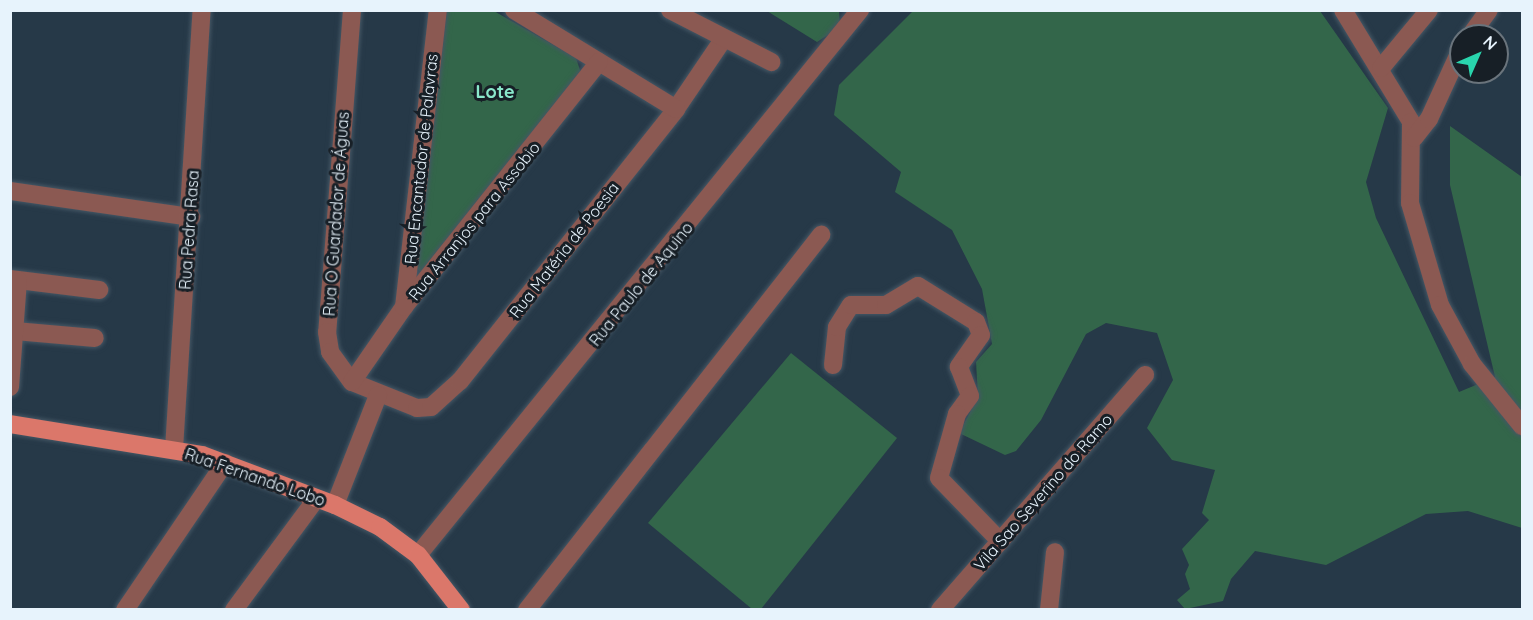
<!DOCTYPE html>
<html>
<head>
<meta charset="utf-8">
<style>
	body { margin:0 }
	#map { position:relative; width:1533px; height:620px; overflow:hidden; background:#263948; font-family:Quicksand,sans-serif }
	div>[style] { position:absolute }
	.green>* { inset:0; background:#33664a }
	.roads { filter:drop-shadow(0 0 2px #455765) drop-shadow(0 0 2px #455765) }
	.minor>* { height:18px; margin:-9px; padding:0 9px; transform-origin:9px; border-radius:9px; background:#8b5952 }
	.major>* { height:18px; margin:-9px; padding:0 9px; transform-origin:9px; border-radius:9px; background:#db776a }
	span { translate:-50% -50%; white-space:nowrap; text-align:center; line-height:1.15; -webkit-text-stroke:6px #171f26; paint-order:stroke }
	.street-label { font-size:16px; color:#e7f3fc }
	.neighbourhood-label { font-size:18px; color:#89e8cb; font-weight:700 }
	.frame { position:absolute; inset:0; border:12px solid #e7f3fc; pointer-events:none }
	.north { position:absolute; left:1449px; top:24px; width:60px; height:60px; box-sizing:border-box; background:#171f26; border:2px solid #6a747c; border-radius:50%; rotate:45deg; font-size:16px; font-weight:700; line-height:24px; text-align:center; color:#e7f3fc }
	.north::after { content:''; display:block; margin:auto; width:21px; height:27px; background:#29d5ad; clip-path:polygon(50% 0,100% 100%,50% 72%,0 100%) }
</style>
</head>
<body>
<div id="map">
	<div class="green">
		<i style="clip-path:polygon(447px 11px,494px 11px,576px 58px,581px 73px,424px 274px,417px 269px)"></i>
		<i style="clip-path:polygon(767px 11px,839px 11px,840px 27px,817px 42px)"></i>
		<i style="clip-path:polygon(913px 11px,1320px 11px,1388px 108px,1366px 182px,1376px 218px,1459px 392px,1495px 377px,1450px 185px,1450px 126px,1522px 177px,1522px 528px,1468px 511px,1426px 514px,1326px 565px,1255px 551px,1231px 579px,1223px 601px,1185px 609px,1177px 600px,1190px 589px,1185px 574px,1189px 565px,1182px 549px,1209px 520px,1202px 513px,1215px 470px,1172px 460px,1147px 428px,1173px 380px,1157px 333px,1106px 323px,1086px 334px,1041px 420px,1016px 451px,1005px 455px,959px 433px,978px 397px,976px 362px,992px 344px,982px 289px,952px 230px,895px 192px,901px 172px,834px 115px,839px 85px)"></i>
		<i style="clip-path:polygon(791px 353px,897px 438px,761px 609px,752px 609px,648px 523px)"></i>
	</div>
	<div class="roads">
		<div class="minor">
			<i style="left:352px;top:10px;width:323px;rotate:94.4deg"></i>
			<i style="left:327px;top:332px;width:20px;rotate:81deg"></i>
			<i style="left:330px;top:352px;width:37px;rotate:54deg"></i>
			<i style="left:352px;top:382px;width:70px;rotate:21.8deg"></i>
			<i style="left:417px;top:408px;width:14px;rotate:-4deg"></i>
			<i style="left:431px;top:407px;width:39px;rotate:-42deg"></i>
			<i style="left:460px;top:381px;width:347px;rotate:-51.5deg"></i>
			<i style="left:676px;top:109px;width:82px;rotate:-55.9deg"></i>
			<i style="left:514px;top:10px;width:190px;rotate:31.4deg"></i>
			<i style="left:670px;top:10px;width:114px;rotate:27.2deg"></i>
			<i style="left:1343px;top:10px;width:131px;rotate:58.7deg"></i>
			<i style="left:1411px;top:122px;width:81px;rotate:90.7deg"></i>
			<i style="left:1410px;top:203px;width:106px;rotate:73.6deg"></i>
			<i style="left:1440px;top:305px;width:67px;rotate:61.5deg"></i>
			<i style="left:1472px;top:364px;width:80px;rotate:51.1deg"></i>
			<i style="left:1470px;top:36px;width:32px;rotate:-54deg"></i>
			<i style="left:1381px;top:68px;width:75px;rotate:-50.4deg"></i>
			<i style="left:1414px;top:138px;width:24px;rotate:-52deg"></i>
			<i style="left:1429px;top:119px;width:77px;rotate:-65.4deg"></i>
			<i style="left:10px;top:191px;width:183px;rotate:8.2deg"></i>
			<i style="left:10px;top:279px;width:90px;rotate:7deg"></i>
			<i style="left:404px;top:307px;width:299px;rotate:-83.5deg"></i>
			<i style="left:15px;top:331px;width:80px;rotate:5deg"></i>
			<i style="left:833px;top:365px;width:38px;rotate:-84deg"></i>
			<i style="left:837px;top:327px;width:26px;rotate:-58deg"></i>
			<i style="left:851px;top:305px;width:35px"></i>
			<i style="left:886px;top:305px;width:37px;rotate:-31deg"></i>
			<i style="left:918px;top:286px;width:68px;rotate:31.8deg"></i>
			<i style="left:976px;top:322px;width:14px;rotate:69deg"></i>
			<i style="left:981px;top:335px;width:39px;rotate:125deg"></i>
			<i style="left:959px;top:367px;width:31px;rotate:69deg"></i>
			<i style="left:970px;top:396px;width:22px;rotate:126deg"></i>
			<i style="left:957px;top:414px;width:66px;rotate:105.7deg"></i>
			<i style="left:939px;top:478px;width:88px;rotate:45.9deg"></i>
			<i style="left:352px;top:382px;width:91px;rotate:-55.3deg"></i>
			<i style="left:404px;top:307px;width:313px;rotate:-51.5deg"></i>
			<i style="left:10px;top:387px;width:107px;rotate:-85.7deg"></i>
			<i style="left:174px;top:449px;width:440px;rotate:-86.4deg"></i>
			<i style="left:335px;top:505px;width:118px;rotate:-68.6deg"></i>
			<i style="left:418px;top:555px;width:702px;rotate:-50.96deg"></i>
			<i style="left:125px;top:610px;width:178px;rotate:-55.8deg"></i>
			<i style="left:234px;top:610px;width:139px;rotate:-53.5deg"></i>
			<i style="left:527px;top:610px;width:477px;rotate:-51.9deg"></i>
			<i style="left:940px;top:610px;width:312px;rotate:-48.9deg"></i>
			<i style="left:1049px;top:610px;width:58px;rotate:-84.1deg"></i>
		</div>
		<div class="major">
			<i style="left:10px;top:424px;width:194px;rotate:9.2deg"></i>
			<i style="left:202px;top:455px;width:142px;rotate:20.6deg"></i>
			<i style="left:335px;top:505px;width:50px;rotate:26.1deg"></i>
			<i style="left:380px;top:527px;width:47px;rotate:36.4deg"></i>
			<i style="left:418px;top:555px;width:70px;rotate:52deg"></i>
		</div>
	</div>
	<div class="street-label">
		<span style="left:421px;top:159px;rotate:-84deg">Rua Encantador de Palavras</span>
		<span style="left:336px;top:214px;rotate:-86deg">Rua O Guardador de Águas</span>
		<span style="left:474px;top:221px;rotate:-51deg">Rua Arranjos para Assobio</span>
		<span style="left:189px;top:230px;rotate:-86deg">Rua Pedra Rasa</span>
		<span style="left:564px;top:250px;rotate:-52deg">Rua Matéria de Poesia</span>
		<span style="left:641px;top:284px;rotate:-51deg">Rua Paulo de Aquino</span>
		<span style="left:255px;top:477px;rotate:19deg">Rua Fernando Lobo</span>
		<span style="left:1043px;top:492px;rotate:-49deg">Vila Sao Severino do Ramo</span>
	</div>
	<div class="neighbourhood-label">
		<span style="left:495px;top:92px">Lote</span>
	</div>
	<div class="frame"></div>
	<div class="north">N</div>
</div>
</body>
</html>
